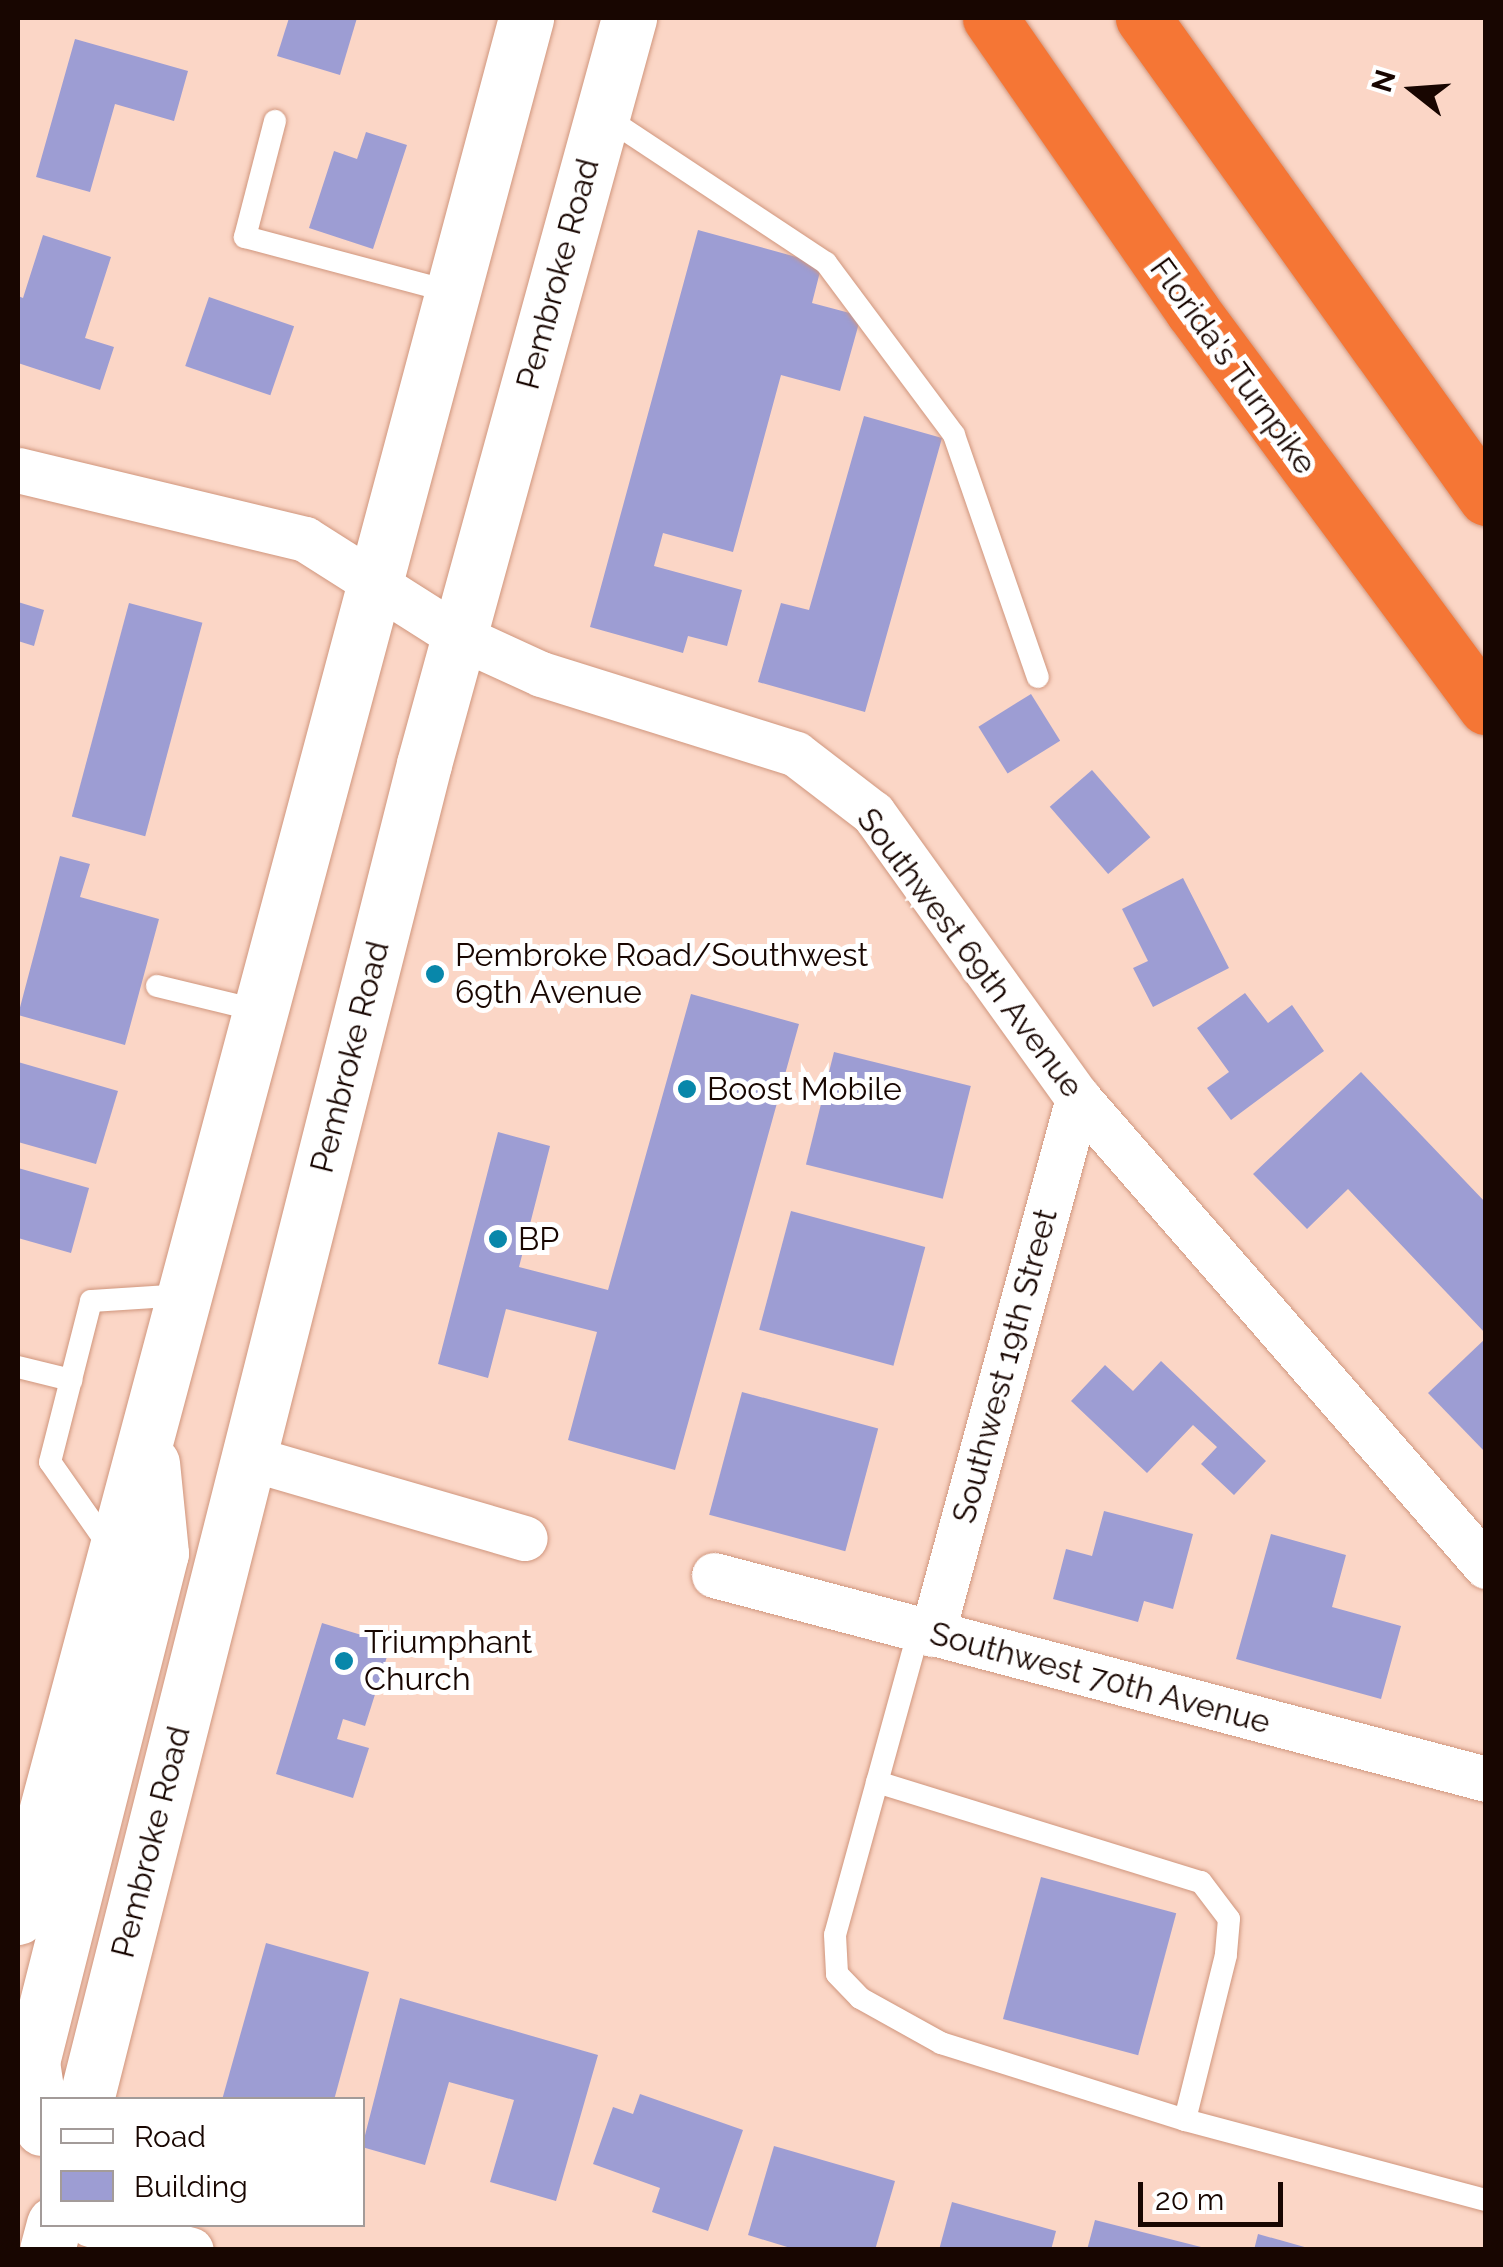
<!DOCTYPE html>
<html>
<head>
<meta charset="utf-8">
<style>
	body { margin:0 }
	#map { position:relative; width:1503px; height:2267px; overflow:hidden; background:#fbd6c6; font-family:Raleway,sans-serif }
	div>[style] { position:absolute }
	.building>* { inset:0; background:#9d9dd3; transform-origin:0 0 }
	.roads { filter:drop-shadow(0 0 2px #d0967d) drop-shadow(0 0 2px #d0967d) }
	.lane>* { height:22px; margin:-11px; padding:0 11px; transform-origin:11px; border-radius:11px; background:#fff }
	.street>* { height:45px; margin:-22.5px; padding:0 22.5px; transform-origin:22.5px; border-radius:22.5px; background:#fff }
	.secondary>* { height:55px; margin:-27.5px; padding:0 27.5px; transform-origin:27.5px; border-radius:27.5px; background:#fff }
	.highway>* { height:55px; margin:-27.5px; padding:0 27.5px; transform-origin:27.5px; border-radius:27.5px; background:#f57635 }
	.dots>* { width:28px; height:28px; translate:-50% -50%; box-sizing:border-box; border:5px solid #fff; border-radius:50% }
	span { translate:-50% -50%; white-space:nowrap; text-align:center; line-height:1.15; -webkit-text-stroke:10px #fff; paint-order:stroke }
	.street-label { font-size:32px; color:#180601 }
	.poi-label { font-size:32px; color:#180601 }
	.left { translate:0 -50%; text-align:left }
	.frame { position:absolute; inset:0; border:20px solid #180601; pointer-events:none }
	.legend { position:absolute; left:40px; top:2097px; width:325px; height:130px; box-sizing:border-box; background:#fff; border:2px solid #a39b99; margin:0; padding:12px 18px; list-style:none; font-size:30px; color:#180601 }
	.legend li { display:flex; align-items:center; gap:20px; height:50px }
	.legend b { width:50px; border:2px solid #a39b99 }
	.north { position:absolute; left:1363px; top:40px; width:100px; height:100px; -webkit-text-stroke:8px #fff; paint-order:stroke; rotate:287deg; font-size:28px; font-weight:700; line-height:40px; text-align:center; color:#180601 }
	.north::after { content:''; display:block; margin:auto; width:35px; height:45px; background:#180601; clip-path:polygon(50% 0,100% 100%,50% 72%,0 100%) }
	.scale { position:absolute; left:1138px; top:2182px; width:145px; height:45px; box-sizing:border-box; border:5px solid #180601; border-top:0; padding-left:12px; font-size:30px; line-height:35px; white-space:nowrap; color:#180601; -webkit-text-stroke:8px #fff; paint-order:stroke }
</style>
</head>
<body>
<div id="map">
	<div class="building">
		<i style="clip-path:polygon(289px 18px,357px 18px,340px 75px,277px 56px)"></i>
		<i style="clip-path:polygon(75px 39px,188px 71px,174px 121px,115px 104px,90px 192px,36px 177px)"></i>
		<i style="clip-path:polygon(366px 132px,407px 145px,373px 249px,309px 228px,334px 151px,357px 159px)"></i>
		<i style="clip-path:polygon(698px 230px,822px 264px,812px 303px,861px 316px,840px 391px,781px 375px,733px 552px,663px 533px,654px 566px,742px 590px,727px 646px,688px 636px,683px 653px,590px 627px)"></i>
		<i style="clip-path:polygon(43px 235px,111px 257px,85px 338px,114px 347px,100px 390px,18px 363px,18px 296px,23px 298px)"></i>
		<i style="left:209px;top:297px;width:90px;height:73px;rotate:19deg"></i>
		<i style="clip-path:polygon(864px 416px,942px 438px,865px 712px,758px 682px,781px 603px,809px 610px)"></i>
		<i style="clip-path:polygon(18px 602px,44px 610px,34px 646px,18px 641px)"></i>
		<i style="left:129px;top:603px;width:76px;height:221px;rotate:15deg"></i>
		<i style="left:1031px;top:694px;width:55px;height:62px;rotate:58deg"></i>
		<i style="left:1092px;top:770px;width:89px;height:56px;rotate:49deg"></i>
		<i style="clip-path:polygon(60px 856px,90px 864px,80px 897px,159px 919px,125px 1045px,18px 1015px)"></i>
		<i style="clip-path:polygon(1183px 878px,1229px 968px,1153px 1007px,1133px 968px,1148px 961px,1122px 909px)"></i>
		<i style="clip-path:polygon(1245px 993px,1268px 1023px,1292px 1005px,1324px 1051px,1231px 1120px,1207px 1088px,1229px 1072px,1197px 1028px)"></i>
		<i style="clip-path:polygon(691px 994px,799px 1024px,675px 1470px,568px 1440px,597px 1332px,506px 1309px,488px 1378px,438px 1364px,498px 1132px,550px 1146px,519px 1267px,608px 1290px)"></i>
		<i style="left:834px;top:1052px;width:141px;height:116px;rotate:14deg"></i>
		<i style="clip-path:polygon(18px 1062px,118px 1091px,96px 1164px,18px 1142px)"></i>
		<i style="clip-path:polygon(1361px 1072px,1486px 1203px,1486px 1334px,1348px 1189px,1307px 1229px,1253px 1174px)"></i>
		<i style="clip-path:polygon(18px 1168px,89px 1188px,71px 1253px,18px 1238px)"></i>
		<i style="left:791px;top:1211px;width:139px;height:123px;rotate:15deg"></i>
		<i style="clip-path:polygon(1486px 1338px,1486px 1453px,1428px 1393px)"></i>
		<i style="clip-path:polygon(1161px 1361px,1266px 1461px,1234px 1495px,1201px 1464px,1217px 1447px,1193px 1425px,1147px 1473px,1071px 1401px,1105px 1365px,1133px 1391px)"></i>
		<i style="left:742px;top:1392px;width:141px;height:127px;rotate:15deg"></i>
		<i style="clip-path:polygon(1104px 1511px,1193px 1534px,1173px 1609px,1144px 1601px,1138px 1622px,1053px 1599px,1066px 1549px,1092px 1556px)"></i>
		<i style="clip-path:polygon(1271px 1534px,1346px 1555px,1332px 1607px,1401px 1626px,1381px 1699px,1236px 1659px)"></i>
		<i style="clip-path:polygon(322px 1623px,391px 1644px,365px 1726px,343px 1719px,337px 1739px,369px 1748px,353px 1798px,276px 1774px)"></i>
		<i style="left:1041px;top:1877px;width:140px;height:147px;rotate:15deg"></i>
		<i style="clip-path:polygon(266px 1943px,369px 1972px,334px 2100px,222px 2100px)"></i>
		<i style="clip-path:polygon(400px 1998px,598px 2055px,556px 2201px,490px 2182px,514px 2100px,449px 2082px,425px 2165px,362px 2147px)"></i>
		<i style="clip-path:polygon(640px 2094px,743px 2130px,708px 2231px,652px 2212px,660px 2188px,593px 2164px,613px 2107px,633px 2114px)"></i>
		<i style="clip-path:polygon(774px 2146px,895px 2181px,875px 2250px,797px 2250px,748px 2235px)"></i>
		<i style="clip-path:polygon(952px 2202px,1056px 2231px,1051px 2250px,939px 2250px)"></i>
		<i style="clip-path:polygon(1095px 2220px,1205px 2248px,1205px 2250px,1087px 2250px)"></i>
		<i style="clip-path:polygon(1258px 2234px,1308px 2248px,1307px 2250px,1254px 2250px)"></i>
	</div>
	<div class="roads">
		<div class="lane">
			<i style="left:604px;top:116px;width:266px;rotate:33.5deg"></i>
			<i style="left:826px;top:263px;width:214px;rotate:53.3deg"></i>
			<i style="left:954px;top:435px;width:256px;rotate:70.9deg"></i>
			<i style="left:275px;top:121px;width:120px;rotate:104.5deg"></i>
			<i style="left:245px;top:237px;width:214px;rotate:14.9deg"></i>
			<i style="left:157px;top:986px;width:106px;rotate:13.6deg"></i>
			<i style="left:18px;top:1367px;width:55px;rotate:13.8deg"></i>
			<i style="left:111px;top:1549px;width:106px;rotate:-125deg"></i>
			<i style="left:50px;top:1462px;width:166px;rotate:-75.7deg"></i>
			<i style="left:91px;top:1301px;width:94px;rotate:-3.7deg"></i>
			<i style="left:919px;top:1630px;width:316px;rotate:105.4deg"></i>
			<i style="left:835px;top:1935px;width:39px;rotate:87deg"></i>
			<i style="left:837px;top:1974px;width:33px;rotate:46deg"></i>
			<i style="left:860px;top:1998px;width:93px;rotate:29.1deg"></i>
			<i style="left:941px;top:2043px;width:256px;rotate:17.5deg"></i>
			<i style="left:1185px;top:2120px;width:311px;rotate:14.9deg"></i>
			<i style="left:877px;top:1782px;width:339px;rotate:17.2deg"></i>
			<i style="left:1201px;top:1882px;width:46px;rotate:52.9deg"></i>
			<i style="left:1229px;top:1919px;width:36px;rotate:95deg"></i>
			<i style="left:1226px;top:1955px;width:170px;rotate:104deg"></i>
		</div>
		<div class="street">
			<i style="left:18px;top:470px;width:295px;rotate:13.5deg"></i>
			<i style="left:305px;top:539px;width:181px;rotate:32.4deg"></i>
			<i style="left:458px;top:636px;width:91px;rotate:24.6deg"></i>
			<i style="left:541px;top:674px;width:267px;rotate:17.4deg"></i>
			<i style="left:796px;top:754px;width:97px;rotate:37.5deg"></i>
			<i style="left:873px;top:813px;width:351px;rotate:54.3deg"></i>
			<i style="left:1078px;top:1098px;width:621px;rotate:48.92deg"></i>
			<i style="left:249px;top:1458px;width:287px;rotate:16.2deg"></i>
			<i style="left:714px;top:1575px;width:798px;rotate:14.8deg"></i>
			<i style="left:932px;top:1634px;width:556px;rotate:-74.76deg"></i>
			<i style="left:90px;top:2224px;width:104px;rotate:14.4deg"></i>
		</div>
		<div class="secondary">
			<i style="left:18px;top:1917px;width:1966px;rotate:-75.02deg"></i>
			<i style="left:86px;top:2100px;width:1378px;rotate:-75.8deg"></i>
			<i style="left:424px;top:764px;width:774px;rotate:-74.63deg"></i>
			<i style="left:42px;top:2128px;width:67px;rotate:-98.6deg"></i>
			<i style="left:32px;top:2062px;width:525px;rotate:-75.78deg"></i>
			<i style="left:161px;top:1553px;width:90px;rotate:-95.7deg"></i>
			<i style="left:47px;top:2250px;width:27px;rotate:-75deg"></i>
		</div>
		<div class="highway">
			<i style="left:990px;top:18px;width:355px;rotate:55.3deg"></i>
			<i style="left:1192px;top:310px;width:494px;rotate:53.5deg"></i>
			<i style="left:1143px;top:18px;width:590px;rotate:54.45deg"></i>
		</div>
	</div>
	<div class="dots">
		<i style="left:435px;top:974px;background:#0887aa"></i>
		<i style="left:687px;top:1089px;background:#0887aa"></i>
		<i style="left:498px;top:1239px;background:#0887aa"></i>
		<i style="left:344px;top:1661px;background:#0887aa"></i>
	</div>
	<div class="street-label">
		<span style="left:558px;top:274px;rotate:-75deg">Pembroke Road</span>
		<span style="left:1233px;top:366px;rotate:54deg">Florida's Turnpike</span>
		<span style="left:970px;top:953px;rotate:53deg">Southwest 69th Avenue</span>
		<span style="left:350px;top:1057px;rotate:-76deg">Pembroke Road</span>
		<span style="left:1005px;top:1366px;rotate:-75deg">Southwest 19th Street</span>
		<span style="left:1100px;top:1678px;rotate:15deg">Southwest 70th Avenue</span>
		<span style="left:151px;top:1842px;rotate:-76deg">Pembroke Road</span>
	</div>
	<div class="poi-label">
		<span class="left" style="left:455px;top:974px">Pembroke Road/Southwest<br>69th Avenue</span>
		<span class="left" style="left:707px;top:1089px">Boost Mobile</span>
		<span class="left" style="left:518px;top:1239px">BP</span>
		<span class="left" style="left:364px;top:1661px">Triumphant<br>Church</span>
	</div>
	<div class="frame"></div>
	<ul class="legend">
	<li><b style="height:12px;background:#fff"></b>Road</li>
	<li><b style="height:28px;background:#9d9dd3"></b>Building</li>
	</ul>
	<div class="north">N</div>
	<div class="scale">20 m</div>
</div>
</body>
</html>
